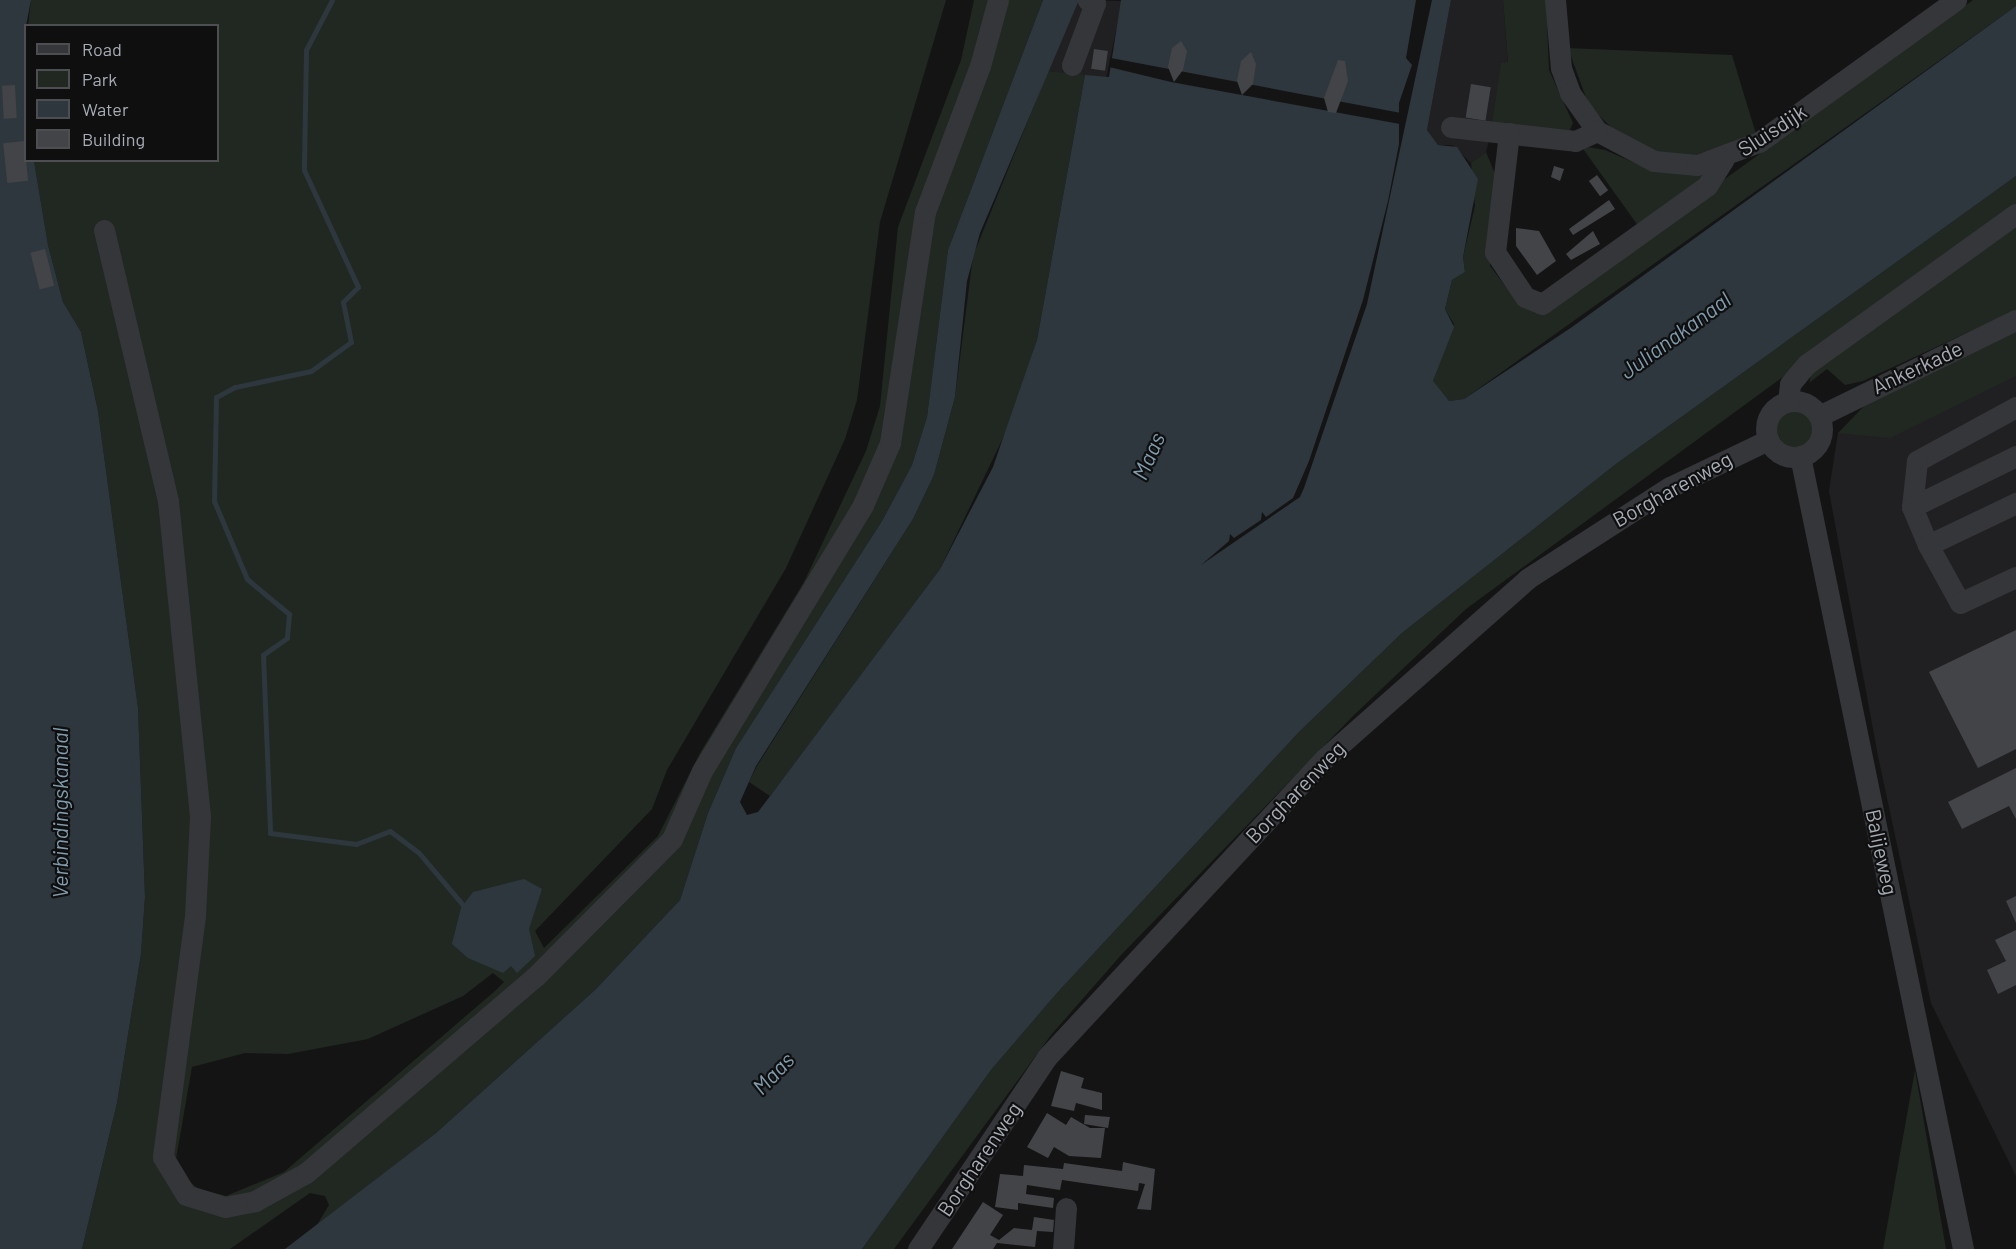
<!DOCTYPE html>
<html>
<head>
<meta charset="utf-8">
<style>
	body { margin:0 }
	#map { position:relative; width:2016px; height:1249px; overflow:hidden; background:#141415; font-family:Barlow,sans-serif }
	div>[style] { position:absolute }
	.built>* { inset:0; background:#202022 }
	.green>* { inset:0; background:#202821 }
	.round { border-radius:50% }
	.water>* { inset:0; background:#2e373d }
	.pier>* { inset:0; background:#141415 }
	.stream>* { height:5px; margin:-2.5px; padding:0 2.5px; transform-origin:2.5px; border-radius:2.5px; background:#2e373d }
	.building>* { inset:0; background:#434448; transform-origin:0 0 }
	.minor>* { height:21px; margin:-10.5px; padding:0 10.5px; transform-origin:10.5px; border-radius:10.5px; background:#35363a }
	.minor>.ring { margin:-10.5px; padding:0; box-sizing:content-box; background:none; border:21px solid #35363a; border-radius:50% }
	span { translate:-50% -50%; white-space:nowrap; text-align:center; line-height:1.15; -webkit-text-stroke:4.5px #0f0f10; paint-order:stroke }
	.street-label { font-size:21px; color:#a7acb5 }
	.water-label { font-size:22px; color:#809cad; font-style:italic }
	.legend { position:absolute; left:24px; top:24px; width:195px; height:138px; box-sizing:border-box; background:#0f0f10; border:2px solid #4c4e52; margin:0; padding:8px 10px; list-style:none; font-size:18px; color:#a7acb5 }
	.legend li { display:flex; align-items:center; gap:12px; height:30px }
	.legend b { width:30px; border:2px solid #4c4e52 }
</style>
</head>
<body>
<div id="map">
	<div class="built">
		<i style="clip-path:polygon(1079px 0,1122px 1px,1106px 79px,1048px 71px)"></i>
		<i style="clip-path:polygon(1451px 0,1503px 0,1508px 63px,1486px 152px,1471px 163px,1452px 145px,1438px 145px,1427px 130px)"></i>
		<i style="clip-path:polygon(2016px 334px,2016px 1176px,1931px 1003px,1878px 756px,1829px 491px,1838px 433px)"></i>
	</div>
	<div class="green">
		<i style="clip-path:polygon(evenodd,31px 0,946px 0,880px 222px,857px 400px,845px 439px,786px 568px,667px 770px,652px 809px,535px 931px,544px 948px,658px 836px,700px 753px,804px 582px,866px 451px,880px 406px,898px 227px,961px 60px,974px 0,1043px 0,948px 250px,927px 417px,912px 465px,882px 521px,736px 748px,708px 813px,680px 900px,596px 989px,436px 1133px,317px 1225px,329px 1205px,325px 1196px,310px 1193px,230px 1249px,82px 1249px,117px 1103px,141px 954px,145px 897px,138px 708px,98px 411px,81px 332px,63px 302px,48px 245px,34px 161px,218px 160px,218px 26px,28px 26px,31px 0,493px 973px,504px 982px,495px 991px,284px 1172px,226px 1196px,198px 1189px,185px 1177px,176px 1159px,192px 1067px,245px 1053px,288px 1054px,368px 1039px,463px 996px,493px 973px)"></i>
		<i style="clip-path:polygon(1503px 0,1546px 0,1549px 70px,1573px 123px,1568px 134px,1492px 125px,1501px 63px,1508px 62px)"></i>
		<i style="clip-path:polygon(1973px 0,2016px 0,2016px 6px,1464px 399px,1449px 401px,1437px 391px,1433px 381px,1454px 324px,1445px 309px,1452px 280px,1465px 272px,1463px 257px,1475px 206px,1471px 163px,1486px 152px,1498px 181px,1490px 266px,1519px 304px,1539px 313px)"></i>
		<i style="clip-path:polygon(1568px 48px,1732px 55px,1756px 134px,1695px 155px,1658px 152px,1616px 132px,1589px 106px)"></i>
		<i style="clip-path:polygon(1048px 71px,1085px 75px,1037px 340px,1015px 413px,940px 569px,770px 796px,749px 782px,757px 766px,913px 519px,934px 475px,955px 397px,973px 256px)"></i>
		<i style="clip-path:polygon(1581px 146px,1605px 150px,1651px 170px,1703px 174px,1704px 180px,1639px 227px)"></i>
		<i style="clip-path:polygon(2016px 176px,2016px 206px,1466px 609px,1354px 715px,1122px 954px,1051px 1035px,894px 1249px,862px 1249px,991px 1070px,1057px 993px,1299px 732px,1402px 633px,1616px 464px)"></i>
		<i style="clip-path:polygon(2016px 226px,2016px 310px,1863px 381px,1845px 385px,1827px 369px,1809px 383px,1812px 373px)"></i>
		<i style="clip-path:polygon(2016px 332px,2016px 376px,1890px 438px,1838px 433px,1868px 402px)"></i>
		<i class="round" style="left:1775px;top:410px;width:38px;height:38px"></i>
		<i style="clip-path:polygon(1915px 1070px,1946px 1249px,1883px 1249px)"></i>
	</div>
	<div class="water">
		<i style="clip-path:polygon(0 0,31px 0,26px 26px,26px 160px,34px 161px,48px 245px,63px 302px,81px 332px,98px 411px,138px 708px,145px 897px,141px 954px,117px 1103px,82px 1249px,0 1249px)"></i>
		<i style="clip-path:polygon(1043px 0,1079px 0,980px 233px,967px 281px,955px 397px,934px 475px,913px 519px,756px 766px,740px 802px,747px 815px,758px 812px,940px 569px,993px 467px,1037px 340px,1085px 75px,1109px 77px,1121px 0,1416px 0,1406px 58px,1412px 65px,1399px 103px,1399px 144px,1388px 201px,1363px 300px,1309px 461px,1293px 498px,1266px 517px,1262px 512px,1261px 520px,1234px 538px,1230px 534px,1229px 541px,1201px 565px,1300px 497px,1304px 488px,1367px 304px,1432px 0,1451px 0,1427px 130px,1438px 145px,1457px 147px,1478px 179px,1463px 257px,1465px 272px,1452px 280px,1445px 309px,1454px 327px,1433px 381px,1449px 401px,1464px 399px,1572px 327px,2016px 6px,2016px 176px,1616px 464px,1402px 633px,1299px 732px,1057px 993px,991px 1070px,862px 1249px,285px 1249px,436px 1133px,596px 989px,680px 900px,708px 813px,736px 748px,882px 521px,912px 465px,927px 417px,948px 250px)"></i>
		<i style="clip-path:polygon(524px 879px,542px 889px,529px 929px,535px 956px,517px 973px,511px 966px,503px 973px,468px 958px,452px 944px,461px 908px,473px 892px)"></i>
	</div>
	<div class="pier">
		<i style="clip-path:polygon(1111px 58px,1401px 113px,1400px 124px,1171px 82px,1109px 67px)"></i>
	</div>
	<div class="stream">
		<i style="left:332px;top:0;width:56px;rotate:117.5deg"></i>
		<i style="left:306px;top:50px;width:120px;rotate:91deg"></i>
		<i style="left:304px;top:170px;width:129px;rotate:65.2deg"></i>
		<i style="left:358px;top:287px;width:21px;rotate:135deg"></i>
		<i style="left:343px;top:302px;width:41px;rotate:78.7deg"></i>
		<i style="left:351px;top:342px;width:49px;rotate:144.1deg"></i>
		<i style="left:311px;top:371px;width:78px;rotate:168.1deg"></i>
		<i style="left:235px;top:387px;width:21px;rotate:152deg"></i>
		<i style="left:216px;top:397px;width:104px;rotate:91.1deg"></i>
		<i style="left:214px;top:501px;width:85px;rotate:67.1deg"></i>
		<i style="left:247px;top:579px;width:55px;rotate:39.8deg"></i>
		<i style="left:289px;top:614px;width:24px;rotate:95deg"></i>
		<i style="left:287px;top:638px;width:29px;rotate:145deg"></i>
		<i style="left:263px;top:655px;width:178px;rotate:87.7deg"></i>
		<i style="left:270px;top:833px;width:87px;rotate:7.3deg"></i>
		<i style="left:356px;top:844px;width:36px;rotate:-21deg"></i>
		<i style="left:390px;top:831px;width:36px;rotate:37deg"></i>
		<i style="left:419px;top:853px;width:68px;rotate:49.8deg"></i>
	</div>
	<div class="building">
		<i style="clip-path:polygon(1181px 41px,1187px 51px,1183px 70px,1174px 82px,1168px 67px,1172px 48px)"></i>
		<i style="left:1094px;top:49px;width:14px;height:20px;rotate:8deg"></i>
		<i style="clip-path:polygon(1251px 52px,1256px 64px,1253px 84px,1242px 95px,1237px 81px,1241px 61px)"></i>
		<i style="clip-path:polygon(1338px 60px,1345px 61px,1348px 81px,1336px 113px,1328px 112px,1324px 98px)"></i>
		<i style="left:1471px;top:84px;width:20px;height:34px;rotate:9deg"></i>
		<i style="left:15px;top:85px;width:33px;height:13px;rotate:87deg"></i>
		<i style="left:24px;top:141px;width:40px;height:21px;rotate:84deg"></i>
		<i style="clip-path:polygon(1554px 166px,1564px 169px,1560px 181px,1551px 177px)"></i>
		<i style="left:1597px;top:175px;width:19px;height:10px;rotate:54deg"></i>
		<i style="clip-path:polygon(1609px 200px,1615px 209px,1573px 235px,1569px 229px)"></i>
		<i style="clip-path:polygon(1516px 228px,1539px 231px,1556px 261px,1537px 275px,1516px 246px)"></i>
		<i style="clip-path:polygon(1593px 231px,1600px 244px,1571px 260px,1566px 254px)"></i>
		<i style="left:45px;top:249px;width:38px;height:15px;rotate:76deg"></i>
		<i style="clip-path:polygon(2016px 630px,2016px 749px,1978px 768px,1929px 672px)"></i>
		<i style="clip-path:polygon(2016px 768px,2016px 819px,2009px 806px,1962px 829px,1948px 802px)"></i>
		<i style="clip-path:polygon(2016px 896px,2016px 923px,2006px 901px)"></i>
		<i style="clip-path:polygon(2016px 930px,2016px 985px,1998px 994px,1987px 970px,2006px 961px,1995px 940px)"></i>
		<i style="clip-path:polygon(1061px 1071px,1084px 1078px,1081px 1088px,1102px 1093px,1102px 1110px,1076px 1103px,1074px 1111px,1051px 1106px)"></i>
		<i style="clip-path:polygon(1047px 1113px,1066px 1125px,1071px 1117px,1090px 1128px,1105px 1128px,1101px 1158px,1069px 1156px,1054px 1147px,1048px 1158px,1027px 1147px)"></i>
		<i style="clip-path:polygon(1085px 1115px,1110px 1117px,1108px 1128px,1084px 1124px)"></i>
		<i style="clip-path:polygon(1123px 1162px,1155px 1169px,1151px 1210px,1137px 1209px,1145px 1184px,1139px 1183px,1138px 1191px,1062px 1180px,1060px 1190px,1027px 1185px,1026px 1194px,1054px 1198px,1053px 1208px,1018px 1203px,1018px 1210px,995px 1207px,1000px 1174px,1023px 1176px,1024px 1165px,1063px 1169px,1064px 1163px,1122px 1171px)"></i>
		<i style="clip-path:polygon(983px 1202px,1003px 1215px,990px 1235px,999px 1240px,1014px 1228px,1032px 1230px,1034px 1217px,1054px 1220px,1053px 1232px,1037px 1231px,1035px 1247px,997px 1243px,993px 1249px,952px 1249px)"></i>
	</div>
	<div class="minor">
		<i style="left:1555px;top:0;width:68px;rotate:85deg"></i>
		<i style="left:1561px;top:68px;width:27px;rotate:70deg"></i>
		<i style="left:1570px;top:93px;width:47px;rotate:54.6deg"></i>
		<i style="left:1597px;top:131px;width:64px;rotate:27.8deg"></i>
		<i style="left:1654px;top:161px;width:43px;rotate:5.3deg"></i>
		<i style="left:1697px;top:165px;width:66px;rotate:-20.4deg"></i>
		<i style="left:1759px;top:142px;width:243px;rotate:-35.8deg"></i>
		<i style="left:1072px;top:65px;width:66px;rotate:-69.6deg"></i>
		<i style="left:1095px;top:3px;width:8px;rotate:-157deg"></i>
		<i style="left:1451px;top:127px;width:125px;rotate:6.4deg"></i>
		<i style="left:1575px;top:141px;width:24px;rotate:-24deg"></i>
		<i style="left:1509px;top:133px;width:120px;rotate:96.7deg"></i>
		<i style="left:1495px;top:252px;width:54px;rotate:56.3deg"></i>
		<i style="left:1525px;top:297px;width:18px;rotate:22deg"></i>
		<i style="left:1542px;top:304px;width:203px;rotate:-35.6deg"></i>
		<i style="left:1707px;top:186px;width:32px;rotate:-58deg"></i>
		<i style="left:104px;top:230px;width:278px;rotate:76.7deg"></i>
		<i style="left:168px;top:501px;width:318px;rotate:84.2deg"></i>
		<i style="left:200px;top:817px;width:99px;rotate:92.9deg"></i>
		<i style="left:195px;top:916px;width:243px;rotate:97.6deg"></i>
		<i style="left:163px;top:1157px;width:44px;rotate:58.8deg"></i>
		<i style="left:186px;top:1195px;width:41px;rotate:17.1deg"></i>
		<i style="left:225px;top:1207px;width:31px;rotate:-11deg"></i>
		<i style="left:255px;top:1201px;width:58px;rotate:-28.8deg"></i>
		<i style="left:306px;top:1173px;width:301px;rotate:-40.6deg"></i>
		<i style="left:535px;top:977px;width:194px;rotate:-45.2deg"></i>
		<i style="left:672px;top:839px;width:74px;rotate:-66.2deg"></i>
		<i style="left:702px;top:771px;width:311px;rotate:-58.8deg"></i>
		<i style="left:863px;top:505px;width:68px;rotate:-66.5deg"></i>
		<i style="left:890px;top:443px;width:234px;rotate:-81.4deg"></i>
		<i style="left:925px;top:212px;width:156px;rotate:-69.4deg"></i>
		<i style="left:980px;top:66px;width:68px;rotate:-74.7deg"></i>
		<i class="ring" style="left:1766px;top:401px;width:35px;height:35px"></i>
		<i style="left:1788px;top:401px;width:17px;rotate:-83deg"></i>
		<i style="left:1790px;top:384px;width:26px;rotate:-50deg"></i>
		<i style="left:1807px;top:364px;width:257px;rotate:-35.7deg"></i>
		<i style="left:2016px;top:407px;width:113px;rotate:151.4deg"></i>
		<i style="left:1917px;top:461px;width:46px;rotate:96.2deg"></i>
		<i style="left:1912px;top:507px;width:41px;rotate:67.2deg"></i>
		<i style="left:1928px;top:545px;width:98px;rotate:-25.5deg"></i>
		<i style="left:1819px;top:416px;width:219px;rotate:-26deg"></i>
		<i style="left:1800px;top:456px;width:810px;rotate:78.38deg"></i>
		<i style="left:1912px;top:507px;width:116px;rotate:-26.1deg"></i>
		<i style="left:1928px;top:545px;width:66px;rotate:61.1deg"></i>
		<i style="left:1960px;top:603px;width:62px;rotate:-24.9deg"></i>
		<i style="left:918px;top:1249px;width:231px;rotate:-56.1deg"></i>
		<i style="left:1047px;top:1057px;width:408px;rotate:-47.1deg"></i>
		<i style="left:1325px;top:758px;width:270px;rotate:-41.5deg"></i>
		<i style="left:1527px;top:579px;width:170px;rotate:-32.8deg"></i>
		<i style="left:1670px;top:487px;width:109px;rotate:-25.6deg"></i>
		<i style="left:1063px;top:1249px;width:41px;rotate:-85.8deg"></i>
	</div>
	<div class="street-label">
		<span style="left:1772px;top:130px;rotate:-33deg">Sluisdijk</span>
		<span style="left:1917px;top:367px;rotate:-25deg">Ankerkade</span>
		<span style="left:1672px;top:489px;rotate:-29deg">Borgharenweg</span>
		<span style="left:1295px;top:792px;rotate:-46deg">Borgharenweg</span>
		<span style="left:1882px;top:852px;rotate:78deg">Balijeweg</span>
		<span style="left:979px;top:1159px;rotate:-56deg">Borgharenweg</span>
	</div>
	<div class="water-label">
		<span style="left:1675px;top:335px;rotate:-36deg">Julianakanaal</span>
		<span style="left:1148px;top:456px;rotate:-66deg">Maas</span>
		<span style="left:60px;top:813px;rotate:-90deg">Verbindingskanaal</span>
		<span style="left:773px;top:1073px;rotate:-46deg">Maas</span>
	</div>
	<ul class="legend">
	<li><b style="height:8px;background:#35363a"></b>Road</li>
	<li><b style="height:16px;background:#202821"></b>Park</li>
	<li><b style="height:16px;background:#2e373d"></b>Water</li>
	<li><b style="height:16px;background:#434448"></b>Building</li>
	</ul>
</div>
</body>
</html>
